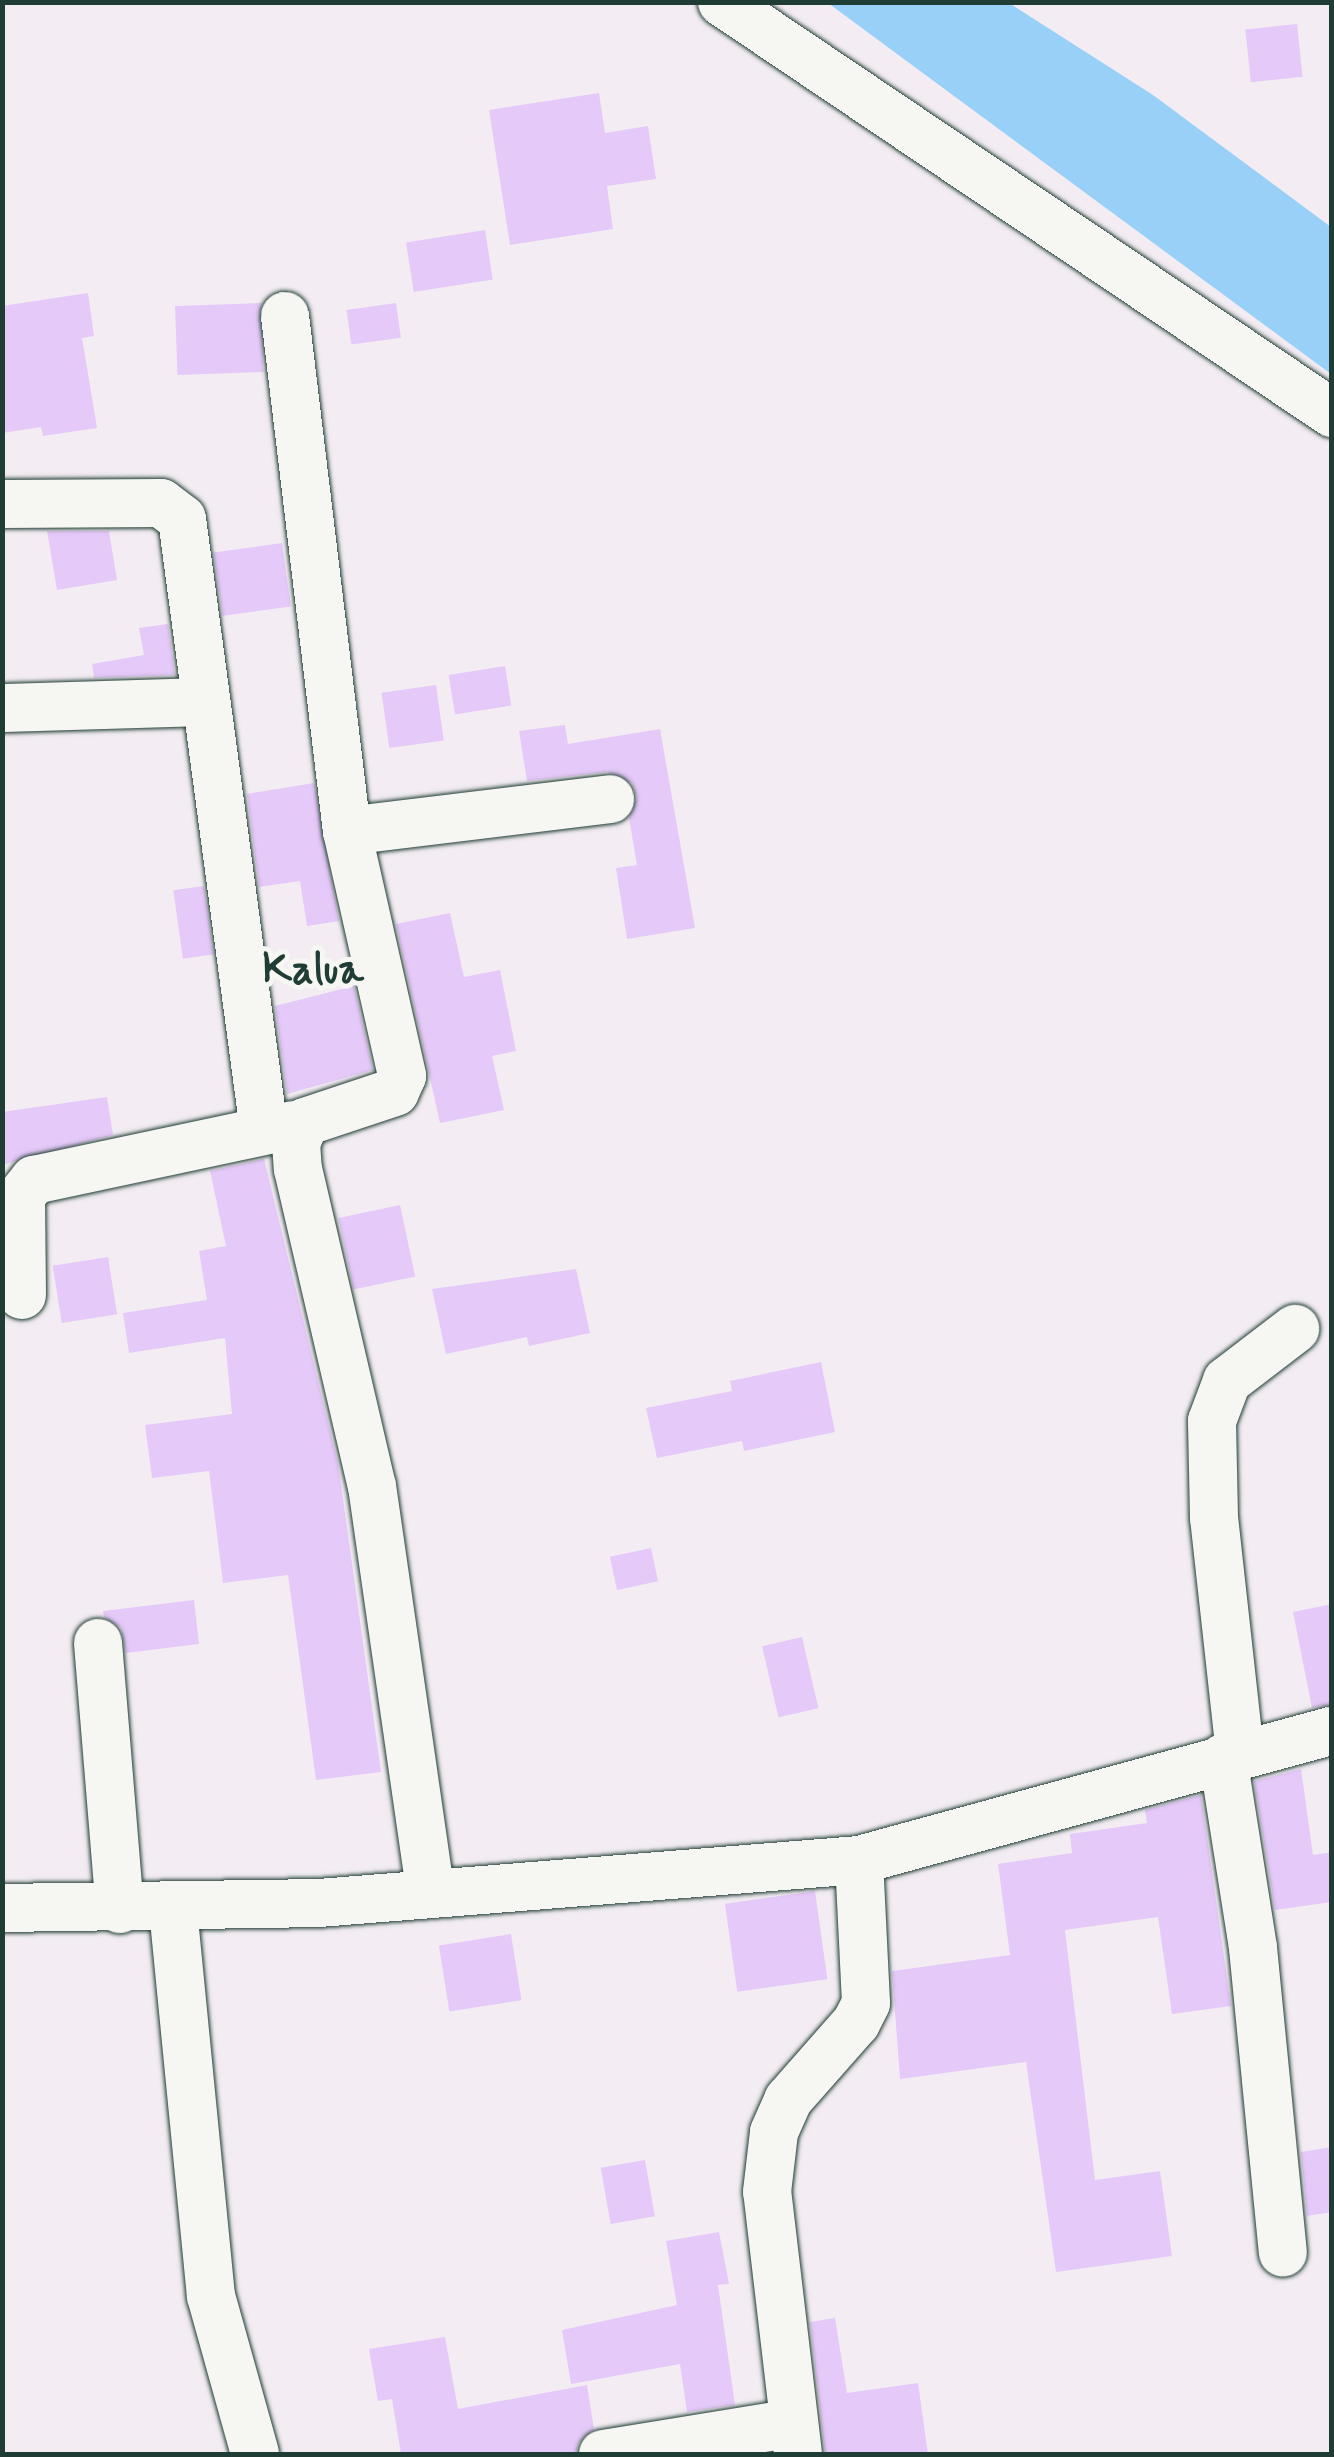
<!DOCTYPE html>
<html>
<head>
<meta charset="utf-8">
<style>
	body { margin:0 }
	#map { position:relative; width:1334px; height:2457px; overflow:hidden; background:#f3edf3; font-family:Mynerve,sans-serif }
	div>[style] { position:absolute }
	.water>* { inset:0; background:#99d0f8 }
	.building>* { inset:0; background:#e5c9f8; transform-origin:0 0 }
	.roads { filter:drop-shadow(0 0 2px #1f3d34) drop-shadow(0 0 2px #1f3d34) }
	.minor>* { height:48px; margin:-24px; padding:0 24px; transform-origin:24px; border-radius:24px; background:#f6f6f2 }
	span { translate:-50% -50%; white-space:nowrap; text-align:center; line-height:1.15; -webkit-text-stroke:10px #f6f6f2; paint-order:stroke }
	.district-label { font-size:42px; color:#1f3d34; font-weight:700 }
	.frame { position:absolute; inset:0; border:5px solid #1f3d34; pointer-events:none }
</style>
</head>
<body>
<div id="map">
	<div class="water">
		<i style="clip-path:polygon(828px 3px,1009px 3px,1153px 95px,1331px 227px,1331px 374px)"></i>
	</div>
	<div class="building">
		<i style="left:1297px;top:24px;width:53px;height:52px;rotate:84deg"></i>
		<i style="clip-path:polygon(599px 93px,605px 133px,648px 126px,656px 179px,607px 186px,613px 229px,510px 245px,489px 110px)"></i>
		<i style="left:485px;top:230px;width:50px;height:80px;rotate:81deg"></i>
		<i style="clip-path:polygon(88px 293px,94px 336px,82px 338px,97px 428px,43px 436px,41px 427px,2px 433px,2px 306px)"></i>
		<i style="left:261px;top:303px;width:69px;height:86px;rotate:88deg"></i>
		<i style="left:396px;top:303px;width:35px;height:50px;rotate:82deg"></i>
		<i style="clip-path:polygon(47px 531px,109px 531px,117px 580px,57px 590px)"></i>
		<i style="left:282px;top:543px;width:64px;height:69px;rotate:82deg"></i>
		<i style="clip-path:polygon(168px 624px,175px 675px,94px 678px,92px 664px,144px 655px,139px 628px)"></i>
		<i style="left:505px;top:666px;width:40px;height:57px;rotate:81deg"></i>
		<i style="left:436px;top:685px;width:56px;height:55px;rotate:82deg"></i>
		<i style="clip-path:polygon(565px 725px,568px 744px,660px 729px,695px 928px,627px 939px,616px 868px,637px 865px,629px 818px,637px 797px,632px 783px,608px 772px,527px 781px,519px 731px)"></i>
		<i style="clip-path:polygon(314px 783px,339px 921px,307px 926px,300px 881px,259px 887px,247px 794px)"></i>
		<i style="left:204px;top:886px;width:69px;height:31px;rotate:82deg"></i>
		<i style="clip-path:polygon(450px 913px,464px 977px,500px 970px,516px 1051px,492px 1056px,504px 1110px,440px 1123px,396px 924px)"></i>
		<i style="clip-path:polygon(354px 986px,373px 1070px,287px 1094px,275px 1006px)"></i>
		<i style="clip-path:polygon(107px 1097px,113px 1135px,2px 1165px,2px 1112px)"></i>
		<i style="clip-path:polygon(264px 1159px,338px 1463px,381px 1772px,316px 1780px,288px 1575px,223px 1583px,209px 1471px,152px 1478px,145px 1425px,232px 1414px,225px 1338px,129px 1353px,123px 1313px,207px 1300px,199px 1251px,226px 1246px,210px 1171px)"></i>
		<i style="left:400px;top:1205px;width:73px;height:63px;rotate:78deg"></i>
		<i style="left:108px;top:1257px;width:58px;height:56px;rotate:81deg"></i>
		<i style="clip-path:polygon(576px 1269px,590px 1333px,529px 1346px,527px 1337px,446px 1354px,432px 1289px)"></i>
		<i style="clip-path:polygon(821px 1362px,835px 1432px,744px 1451px,742px 1441px,657px 1458px,646px 1408px,732px 1391px,730px 1381px)"></i>
		<i style="left:651px;top:1548px;width:34px;height:42px;rotate:78deg"></i>
		<i style="clip-path:polygon(194px 1600px,199px 1644px,126px 1653px,121px 1628px,104px 1617px,103px 1611px)"></i>
		<i style="clip-path:polygon(1332px 1604px,1332px 1704px,1312px 1708px,1293px 1612px)"></i>
		<i style="left:802px;top:1637px;width:73px;height:41px;rotate:77deg"></i>
		<i style="clip-path:polygon(1301px 1769px,1313px 1855px,1332px 1852px,1332px 1902px,1275px 1910px,1254px 1781px)"></i>
		<i style="clip-path:polygon(1201px 1795px,1231px 2006px,1172px 2014px,1158px 1917px,1065px 1930px,1095px 2180px,1160px 2171px,1172px 2256px,1056px 2272px,1026px 2062px,900px 2079px,892px 1971px,1010px 1955px,998px 1864px,1072px 1853px,1070px 1834px,1147px 1823px,1145px 1810px)"></i>
		<i style="left:815px;top:1891px;width:89px;height:91px;rotate:82deg"></i>
		<i style="left:511px;top:1934px;width:67px;height:73px;rotate:81deg"></i>
		<i style="clip-path:polygon(1332px 2147px,1332px 2212px,1307px 2216px,1301px 2152px)"></i>
		<i style="left:645px;top:2160px;width:57px;height:45px;rotate:80deg"></i>
		<i style="clip-path:polygon(719px 2232px,729px 2284px,718px 2285px,735px 2405px,687px 2412px,680px 2364px,571px 2384px,562px 2330px,677px 2305px,666px 2241px)"></i>
		<i style="clip-path:polygon(835px 2318px,847px 2393px,918px 2383px,928px 2454px,825px 2454px,810px 2322px)"></i>
		<i style="clip-path:polygon(445px 2337px,458px 2409px,587px 2385px,594px 2429px,578px 2443px,576px 2454px,401px 2454px,392px 2399px,378px 2401px,369px 2349px)"></i>
	</div>
	<div class="roads">
		<div class="minor">
			<i style="left:722px;top:2px;width:736px;rotate:33.97deg"></i>
			<i style="left:285px;top:316px;width:519px;rotate:83.14deg"></i>
			<i style="left:347px;top:831px;width:251px;rotate:77.3deg"></i>
			<i style="left:402px;top:1076px;width:17px;rotate:114deg"></i>
			<i style="left:395px;top:1092px;width:95px;rotate:161.6deg"></i>
			<i style="left:305px;top:1122px;width:23px;rotate:113deg"></i>
			<i style="left:296px;top:1143px;width:26px;rotate:86deg"></i>
			<i style="left:298px;top:1169px;width:326px;rotate:76.9deg"></i>
			<i style="left:372px;top:1486px;width:411px;rotate:81.8deg"></i>
			<i style="left:2px;top:504px;width:159px;rotate:-0.4deg"></i>
			<i style="left:161px;top:503px;width:26px;rotate:37deg"></i>
			<i style="left:182px;top:519px;width:616px;rotate:82.36deg"></i>
			<i style="left:2px;top:708px;width:203px;rotate:-1.7deg"></i>
			<i style="left:347px;top:831px;width:265px;rotate:-6.9deg"></i>
			<i style="left:22px;top:1295px;width:99px;rotate:-90.6deg"></i>
			<i style="left:21px;top:1196px;width:21px;rotate:-51deg"></i>
			<i style="left:34px;top:1180px;width:264px;rotate:-12deg"></i>
			<i style="left:98px;top:1643px;width:267px;rotate:85.3deg"></i>
			<i style="left:1240px;top:1753px;width:236px;rotate:-96.3deg"></i>
			<i style="left:1214px;top:1518px;width:97px;rotate:-91.2deg"></i>
			<i style="left:1212px;top:1421px;width:43px;rotate:-69.4deg"></i>
			<i style="left:1227px;top:1381px;width:86px;rotate:-37.4deg"></i>
			<i style="left:1223px;top:1758px;width:192px;rotate:81deg"></i>
			<i style="left:1253px;top:1948px;width:306px;rotate:84.4deg"></i>
			<i style="left:2px;top:1908px;width:317px;rotate:-0.9deg"></i>
			<i style="left:319px;top:1903px;width:542px;rotate:-4.55deg"></i>
			<i style="left:859px;top:1860px;width:490px;rotate:-15.3deg"></i>
			<i style="left:173px;top:1909px;width:389px;rotate:84.4deg"></i>
			<i style="left:211px;top:2296px;width:164px;rotate:74.4deg"></i>
			<i style="left:603px;top:2454px;width:193px;rotate:-9.2deg"></i>
			<i style="left:798px;top:2454px;width:264px;rotate:-96.7deg"></i>
			<i style="left:767px;top:2192px;width:60px;rotate:-83.3deg"></i>
			<i style="left:774px;top:2132px;width:35px;rotate:-66deg"></i>
			<i style="left:788px;top:2100px;width:103px;rotate:-48.6deg"></i>
			<i style="left:856px;top:2023px;width:22px;rotate:-63deg"></i>
			<i style="left:866px;top:2003px;width:143px;rotate:-92.8deg"></i>
		</div>
	</div>
	<div class="district-label">
		<span style="left:313px;top:971px">Kalua</span>
	</div>
	<div class="frame"></div>
</div>
</body>
</html>
